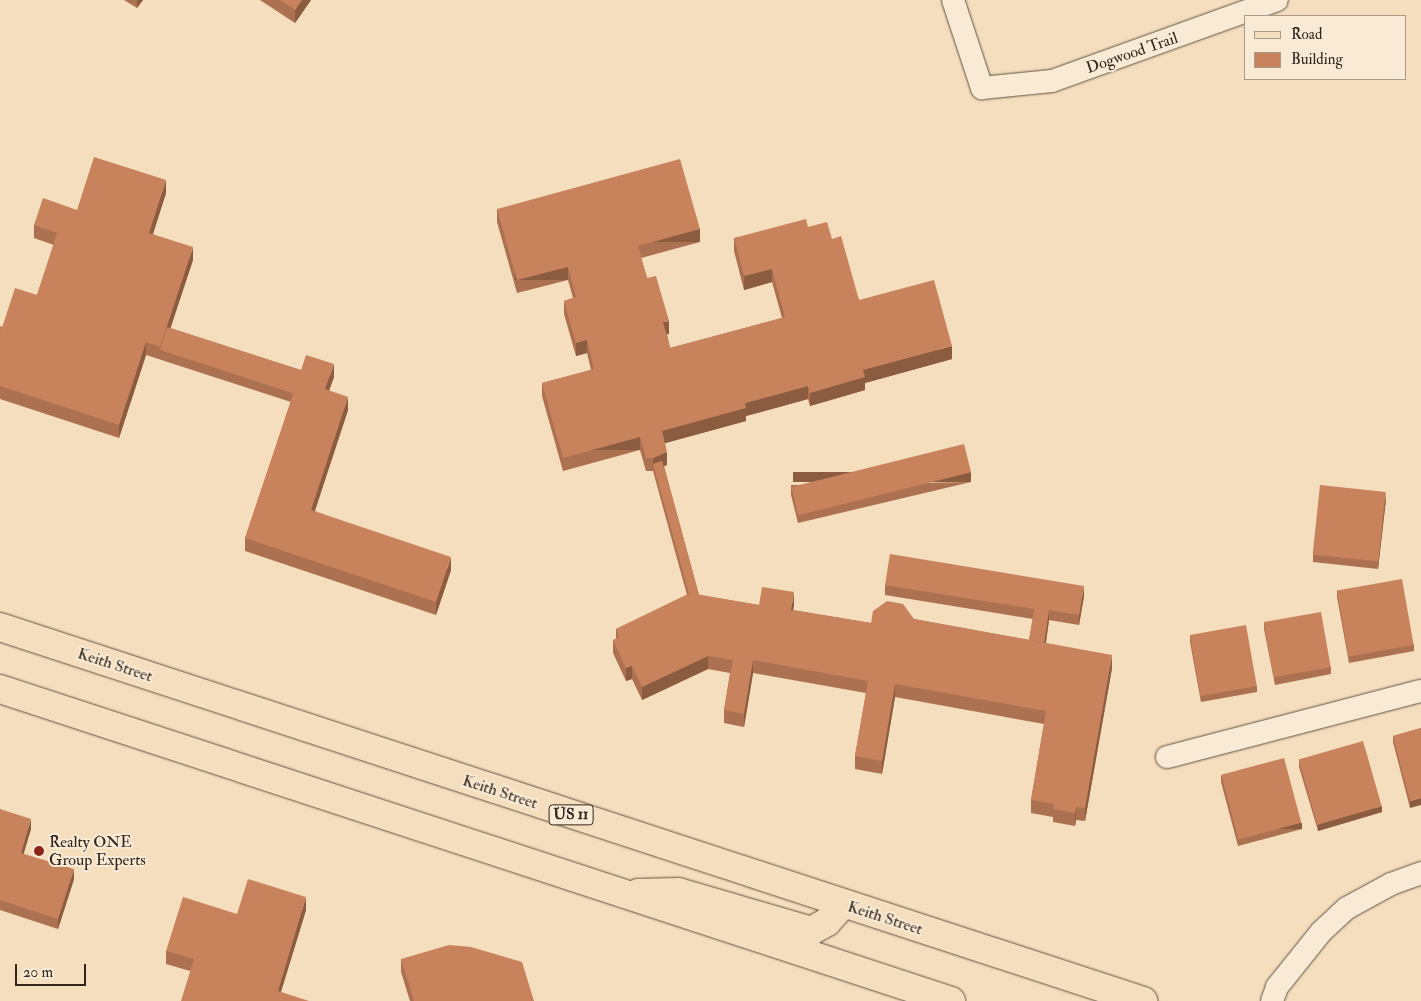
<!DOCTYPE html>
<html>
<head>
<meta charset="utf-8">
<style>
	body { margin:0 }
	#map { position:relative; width:1421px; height:1001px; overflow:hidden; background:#f4debd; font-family:"IM FELL Double Pica",serif }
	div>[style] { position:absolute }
	.roads { filter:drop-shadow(0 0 1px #625244) drop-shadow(0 0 1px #625244) }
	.street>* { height:22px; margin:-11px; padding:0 11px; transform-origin:11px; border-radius:11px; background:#f8ead4 }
	.primary>* { height:28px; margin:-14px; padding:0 14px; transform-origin:14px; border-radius:14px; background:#f4debd }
	.wall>* { inset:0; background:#ac7150 }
	.shaded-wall>* { inset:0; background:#8c5c41; transform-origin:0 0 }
	.building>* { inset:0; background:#c8835d; transform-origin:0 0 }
	.dots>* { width:14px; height:14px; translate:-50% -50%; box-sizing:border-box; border:2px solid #f8ead4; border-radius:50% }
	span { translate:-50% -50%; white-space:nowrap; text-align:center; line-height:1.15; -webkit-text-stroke:4px #f8ead4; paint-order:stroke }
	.shield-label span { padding:1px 4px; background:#f8ead4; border:1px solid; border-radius:4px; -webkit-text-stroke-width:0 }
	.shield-label { font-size:15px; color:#31241c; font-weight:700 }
	.street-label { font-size:16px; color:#31241c }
	.poi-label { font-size:16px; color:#31241c }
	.left { translate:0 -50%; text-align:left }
	.legend { position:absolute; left:1244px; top:15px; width:162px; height:65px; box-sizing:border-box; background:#f8ead4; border:1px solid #a89b8a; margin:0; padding:6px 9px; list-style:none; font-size:15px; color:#31241c }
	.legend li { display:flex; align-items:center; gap:10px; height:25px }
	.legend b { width:25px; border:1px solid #a89b8a }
	.scale { position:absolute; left:15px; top:964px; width:71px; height:22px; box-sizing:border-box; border:2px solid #31241c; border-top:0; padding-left:6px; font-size:15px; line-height:18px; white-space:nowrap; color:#31241c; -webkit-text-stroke:4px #f8ead4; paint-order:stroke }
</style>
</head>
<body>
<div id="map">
	<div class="roads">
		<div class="street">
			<i style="left:953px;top:0;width:93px;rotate:71.8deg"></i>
			<i style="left:982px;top:88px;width:70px;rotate:-5.7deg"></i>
			<i style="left:1052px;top:81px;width:239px;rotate:-19.8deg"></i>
			<i style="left:1167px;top:757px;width:262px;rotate:-14.6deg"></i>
			<i style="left:1272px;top:1001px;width:15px;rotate:-70deg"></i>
			<i style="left:1277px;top:987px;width:70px;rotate:-51.3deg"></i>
			<i style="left:1321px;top:932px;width:35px;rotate:-43deg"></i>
			<i style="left:1347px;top:908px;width:50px;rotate:-28.6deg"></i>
			<i style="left:1391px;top:884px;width:32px;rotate:-20deg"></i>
		</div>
		<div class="primary">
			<i style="left:0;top:627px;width:1203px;rotate:18.12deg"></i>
			<i style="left:0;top:689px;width:1001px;rotate:18.16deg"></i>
			<i style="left:638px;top:893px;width:40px;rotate:-1.4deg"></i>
			<i style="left:678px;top:892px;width:139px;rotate:16.3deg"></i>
			<i style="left:811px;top:931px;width:18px;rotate:-29deg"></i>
			<i style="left:827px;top:922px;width:24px;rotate:-48deg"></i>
		</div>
	</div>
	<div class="wall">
		<i style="clip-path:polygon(124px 0,143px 0,137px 8px)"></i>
		<i style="clip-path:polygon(260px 0,311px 0,295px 23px)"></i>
		<i style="clip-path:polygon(166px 193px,153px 234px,193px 260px,170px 328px,301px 370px,334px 377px,329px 390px,348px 410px,315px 511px,451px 570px,436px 615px,245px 551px,245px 538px,291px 402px,146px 355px,119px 438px,0 399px,0 326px,2px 327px,37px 295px,54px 245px,34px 238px,34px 225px,77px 210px)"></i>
		<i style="clip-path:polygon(497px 209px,700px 242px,641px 258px,647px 278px,669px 334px,667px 334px,670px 348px,782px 318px,772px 282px,744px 290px,734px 251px,734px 238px,808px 227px,832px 239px,859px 300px,952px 359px,865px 383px,865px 390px,810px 406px,808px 399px,746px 416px,746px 421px,665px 443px,667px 465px,664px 466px,699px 595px,759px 605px,794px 605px,793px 610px,871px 623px,914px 619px,1029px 640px,1033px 619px,885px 595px,885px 585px,1084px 596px,1079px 625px,1049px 620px,1046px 643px,1112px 668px,1085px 821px,1076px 820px,1075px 826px,1053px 822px,1053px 817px,1031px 813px,1031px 800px,1044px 724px,895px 697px,882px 774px,855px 769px,855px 756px,866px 693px,753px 673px,744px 727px,724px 723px,724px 710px,730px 673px,708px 669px,642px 700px,632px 679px,626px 681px,613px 653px,613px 640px,616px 639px,616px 629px,687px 595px,653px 471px,646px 471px,640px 450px,563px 471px,542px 396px,542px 383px,591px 370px,587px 353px,576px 356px,564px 314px,564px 301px,573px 298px,568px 280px,517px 293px,497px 222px)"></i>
		<i style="clip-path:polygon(971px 482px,798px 523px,791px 495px,791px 485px)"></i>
		<i style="clip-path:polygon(1386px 499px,1378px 569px,1313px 562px,1313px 555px)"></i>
		<i style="clip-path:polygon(1337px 590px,1414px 645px,1414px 651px,1349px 663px,1337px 597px)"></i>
		<i style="clip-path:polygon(1264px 622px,1331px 667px,1331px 674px,1275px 685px,1264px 629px)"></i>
		<i style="clip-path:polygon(1190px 635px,1257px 686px,1257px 692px,1201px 702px,1190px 642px)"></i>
		<i style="clip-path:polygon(1421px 728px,1410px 808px,1393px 742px,1393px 736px)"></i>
		<i style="clip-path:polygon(1299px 760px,1382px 812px,1318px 831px,1299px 767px)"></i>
		<i style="clip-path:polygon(1221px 775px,1302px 829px,1238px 846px,1221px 782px)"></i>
		<i style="clip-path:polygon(0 809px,31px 829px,23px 854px,74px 879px,58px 929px,0 910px)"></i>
		<i style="clip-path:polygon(306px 910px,281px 992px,190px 971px,166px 964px,166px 951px,237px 914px)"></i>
		<i style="clip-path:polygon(401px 959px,534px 1001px,410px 1001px,401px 972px)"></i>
	</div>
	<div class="shaded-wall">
		<i style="clip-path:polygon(137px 0,143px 0,137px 8px)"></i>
		<i style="clip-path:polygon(302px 0,311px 0,295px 23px,295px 10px)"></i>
		<i style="clip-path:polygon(166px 180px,166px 193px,149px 246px,149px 233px)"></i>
		<i style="left:700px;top:229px;width:13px;height:64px;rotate:90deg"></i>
		<i style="clip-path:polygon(193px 247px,193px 260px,163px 351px,160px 350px,160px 347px)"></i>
		<i style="left:568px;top:267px;width:13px;height:53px;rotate:90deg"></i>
		<i style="clip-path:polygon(772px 269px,772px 282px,744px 290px,744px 276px)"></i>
		<i style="clip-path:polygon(669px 321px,669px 334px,663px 335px,663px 322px)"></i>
		<i style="clip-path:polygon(587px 340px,587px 353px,576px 356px,576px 343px)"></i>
		<i style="clip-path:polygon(146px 342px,146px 355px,119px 438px,119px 425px)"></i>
		<i style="clip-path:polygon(952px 346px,952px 359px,865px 383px,865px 390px,810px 406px,810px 393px,863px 370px)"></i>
		<i style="clip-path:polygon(334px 364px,334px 377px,325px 402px,325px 389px)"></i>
		<i style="clip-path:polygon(808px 386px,808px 399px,746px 416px,746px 421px,662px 444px,662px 431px,745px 403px)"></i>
		<i style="clip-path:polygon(348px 397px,348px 410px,311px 522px,311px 510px)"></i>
		<i style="left:640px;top:437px;width:13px;height:80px;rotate:90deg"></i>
		<i style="clip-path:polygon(667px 452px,667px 465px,655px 470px,653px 464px,653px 458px)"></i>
		<i style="left:971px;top:472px;width:10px;height:178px;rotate:90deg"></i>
		<i style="clip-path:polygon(1386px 492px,1386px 499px,1378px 569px,1378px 562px)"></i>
		<i style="clip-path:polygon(451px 557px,451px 570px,436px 615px,436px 602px)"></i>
		<i style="clip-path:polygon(1084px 586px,1084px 596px,1079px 625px,1079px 615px)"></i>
		<i style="clip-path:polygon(794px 592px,794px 605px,791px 623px,791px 610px)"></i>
		<i style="clip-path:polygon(1049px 610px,1049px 620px,1044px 655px,1044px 645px)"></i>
		<i style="clip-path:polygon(1112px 655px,1112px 668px,1085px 821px,1085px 808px)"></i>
		<i style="clip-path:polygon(708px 656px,708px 669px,642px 700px,642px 687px)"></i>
		<i style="clip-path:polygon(753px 660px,753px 673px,744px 727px,744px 714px)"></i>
		<i style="clip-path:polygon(632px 666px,632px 679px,626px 681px,626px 668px)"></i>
		<i style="clip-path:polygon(895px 684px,895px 697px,882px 774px,882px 761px)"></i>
		<i style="clip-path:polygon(1421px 798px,1421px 805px,1410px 808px,1410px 801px)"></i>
		<i style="clip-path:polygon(1382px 806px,1382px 812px,1318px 831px,1318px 824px)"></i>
		<i style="clip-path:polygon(1076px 807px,1076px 820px,1075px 826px,1075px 813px)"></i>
		<i style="clip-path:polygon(31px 819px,31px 829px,21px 863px,21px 853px)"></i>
		<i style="left:1302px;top:823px;width:6px;height:66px;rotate:90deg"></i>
		<i style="clip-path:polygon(74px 869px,74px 879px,58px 929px,58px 919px)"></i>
		<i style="clip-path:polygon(306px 897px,306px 910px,278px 1001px,278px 991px)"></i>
	</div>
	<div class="building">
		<i style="clip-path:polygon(280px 0,302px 0,295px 10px)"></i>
		<i style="clip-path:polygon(94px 157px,166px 180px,149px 233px,193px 247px,160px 347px,146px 342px,119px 425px,0 386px,0 334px,15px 288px,37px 295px,57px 233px,34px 225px,43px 198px,77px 210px)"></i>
		<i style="clip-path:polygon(680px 159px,700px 229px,638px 246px,647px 278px,656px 276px,669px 321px,663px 322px,670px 348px,785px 317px,772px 269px,744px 276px,734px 238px,806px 219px,808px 227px,827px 222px,832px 239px,841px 236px,859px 300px,934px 280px,952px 346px,863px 370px,865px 377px,810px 393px,808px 386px,745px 403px,746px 408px,662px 431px,667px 452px,653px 458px,646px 458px,640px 437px,563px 458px,542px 383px,594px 369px,587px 340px,576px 343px,564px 301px,576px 297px,568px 267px,517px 280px,497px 209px)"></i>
		<i style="clip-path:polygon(0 326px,2px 327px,0 334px)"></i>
		<i style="left:167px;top:327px;width:141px;height:24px;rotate:18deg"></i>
		<i style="clip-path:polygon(306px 355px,334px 364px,325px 389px,348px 397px,311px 510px,451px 557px,436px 602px,245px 538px)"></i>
		<i style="left:964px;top:444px;width:29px;height:178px;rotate:76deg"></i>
		<i style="clip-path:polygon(662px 461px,699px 595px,690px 593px,689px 594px,653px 464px)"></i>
		<i style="left:1320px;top:485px;width:66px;height:70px;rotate:6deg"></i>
		<i style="clip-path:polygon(890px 554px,1084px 586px,1079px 615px,1049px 610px,1044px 642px,1029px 640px,1034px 609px,885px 585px)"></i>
		<i style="left:1402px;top:579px;width:67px;height:66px;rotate:80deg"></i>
		<i style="clip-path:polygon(762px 587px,794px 592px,791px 610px,871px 623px,873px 611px,887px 601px,903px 604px,914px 619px,1112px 655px,1085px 808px,1076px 807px,1075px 813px,1053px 809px,1054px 804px,1031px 800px,1046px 711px,895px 684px,882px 761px,855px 756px,868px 681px,753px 660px,744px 714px,724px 710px,733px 660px,708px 656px,642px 687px,632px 666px,626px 668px,613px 640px,619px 637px,616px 629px,690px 593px,759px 605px)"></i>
		<i style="left:1321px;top:612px;width:56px;height:58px;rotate:80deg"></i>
		<i style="left:1246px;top:625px;width:62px;height:57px;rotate:80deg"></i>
		<i style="clip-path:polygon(1421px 728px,1421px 798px,1410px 801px,1393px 736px)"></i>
		<i style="left:1363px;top:741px;width:68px;height:67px;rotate:74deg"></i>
		<i style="left:1284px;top:758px;width:67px;height:65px;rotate:75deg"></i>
		<i style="clip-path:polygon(0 809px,31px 819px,21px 853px,74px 869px,58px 919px,0 900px)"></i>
		<i style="clip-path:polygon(248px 879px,306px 897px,278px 991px,309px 1001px,181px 1001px,194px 959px,166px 951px,183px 897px,237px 914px)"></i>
		<i style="clip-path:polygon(449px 945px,471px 947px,522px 962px,534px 1001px,414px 1001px,401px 959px)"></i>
	</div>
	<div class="dots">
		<i style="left:39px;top:851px;background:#8f2418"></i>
	</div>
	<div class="shield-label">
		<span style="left:571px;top:815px">US 11</span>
	</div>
	<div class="street-label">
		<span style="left:1132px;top:53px;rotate:-19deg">Dogwood Trail</span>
		<span style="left:115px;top:665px;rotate:18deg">Keith Street</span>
		<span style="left:500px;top:792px;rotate:18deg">Keith Street</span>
		<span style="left:885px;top:918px;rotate:18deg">Keith Street</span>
	</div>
	<div class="poi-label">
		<span class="left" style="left:49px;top:851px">Realty ONE<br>Group Experts</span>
	</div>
	<ul class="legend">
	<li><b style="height:6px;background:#f4debd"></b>Road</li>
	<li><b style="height:14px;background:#c8835d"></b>Building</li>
	</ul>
	<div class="scale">20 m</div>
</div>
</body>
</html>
